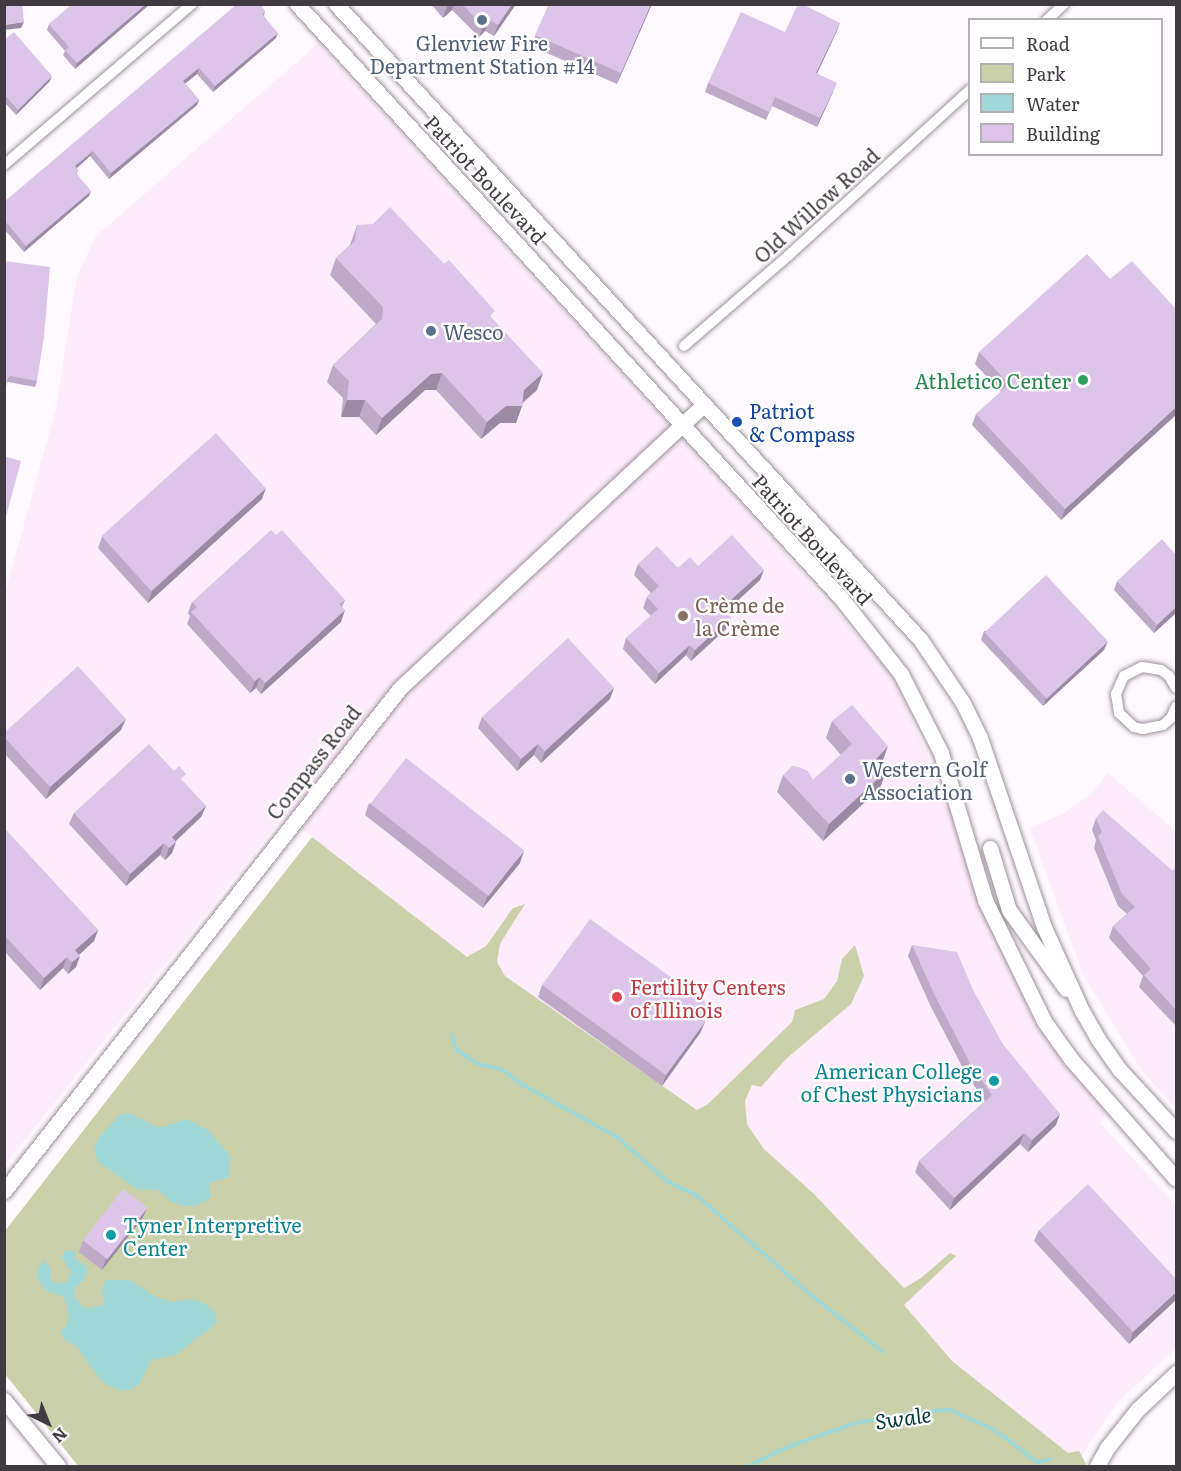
<!DOCTYPE html>
<html>
<head>
<meta charset="utf-8">
<style>
	body { margin:0 }
	#map { position:relative; width:1181px; height:1471px; overflow:hidden; background:#fef9fe; font-family:Literata,serif }
	div>[style] { position:absolute }
	.built>* { inset:0; background:#feebfc }
	.green>* { inset:0; background:#cad1aa }
	.water>* { inset:0; background:#a0d7d7 }
	.stream>* { height:4px; margin:-2px; padding:0 2px; transform-origin:2px; border-radius:2px; background:#a0d7d7 }
	.roads { filter:drop-shadow(0 0 2px #9c909a) drop-shadow(0 0 2px #9c909a) }
	.street>* { height:10px; margin:-5px; padding:0 5px; transform-origin:5px; border-radius:5px; background:#fff }
	.secondary>* { height:15px; margin:-7.5px; padding:0 7.5px; transform-origin:7.5px; border-radius:7.5px; background:#fff }
	.wall>* { inset:0; background:#bea9c9 }
	.shaded-wall>* { inset:0; background:#9b8aa4 }
	.building>* { inset:0; background:#ddc5ea; transform-origin:0 0 }
	.dots>* { width:16px; height:16px; translate:-50% -50%; box-sizing:border-box; border:3px solid #fff; border-radius:50% }
	span { translate:-50% -50%; white-space:nowrap; text-align:center; line-height:1.15; -webkit-text-stroke:4.5px #fff; paint-order:stroke }
	.service-label { font-size:20px; color:#4e5e75 }
	.left { translate:0 -50%; text-align:left }
	.street-label { font-size:20px; color:#403b40 }
	.leisure-label { font-size:20px; color:#27864d }
	.right { translate:-100% -50%; text-align:right }
	.transit-label { font-size:20px; color:#164399 }
	.education-label { font-size:20px; color:#785e54 }
	.health-label { font-size:20px; color:#be3a42 }
	.culture-label { font-size:20px; color:#0d838f }
	.water-label { font-size:21px; color:#04393a; font-style:italic }
	.frame { position:absolute; inset:0; border:6px solid #403b40; pointer-events:none }
	.legend { position:absolute; left:968px; top:18px; width:195px; height:138px; box-sizing:border-box; background:#fff; border:2px solid #b3b1b3; margin:0; padding:8px 10px; list-style:none; font-size:18px; color:#403b40 }
	.legend li { display:flex; align-items:center; gap:12px; height:30px }
	.legend b { width:30px; border:2px solid #b3b1b3 }
	.north { position:absolute; left:18px; top:1393px; width:60px; height:60px; -webkit-text-stroke:4px #fff; paint-order:stroke; rotate:137deg; font-size:16px; font-weight:700; line-height:24px; text-align:center; color:#403b40 }
	.north::after { content:''; display:block; margin:auto; width:21px; height:27px; background:#403b40; clip-path:polygon(50% 0,100% 100%,50% 72%,0 100%) }
</style>
</head>
<body>
<div id="map">
	<div class="built">
		<i style="clip-path:polygon(319px 43px,762px 526px,895px 679px,955px 822px,986px 915px,1032px 1016px,1108px 1114px,1100px 1123px,1176px 1205px,1176px 1348px,1119px 1401px,1090px 1442px,1078px 1465px,950px 1363px,898px 1306px,949px 1253px,921px 1278px,904px 1288px,813px 1193px,764px 1149px,747px 1124px,745px 1101px,752px 1085px,761px 1087px,786px 1059px,851px 1004px,842px 959px,837px 981px,824px 999px,795px 1010px,792px 1022px,708px 1104px,697px 1110px,505px 976px,497px 962px,500px 944px,524px 904px,513px 908px,486px 946px,467px 958px,284px 815px,5px 1165px,5px 593px,56px 409px,77px 276px,96px 236px)"></i>
		<i style="clip-path:polygon(1108px 773px,1176px 831px,1176px 1109px,1142px 1071px,1083px 975px,1030px 828px,1063px 814px,1091px 794px)"></i>
	</div>
	<div class="green">
		<i style="clip-path:polygon(312px 837px,467px 957px,486px 946px,513px 908px,525px 904px,500px 944px,497px 962px,505px 976px,697px 1110px,708px 1104px,792px 1022px,795px 1010px,824px 999px,837px 981px,842px 959px,855px 945px,864px 976px,851px 1004px,786px 1059px,761px 1087px,752px 1085px,745px 1101px,747px 1124px,764px 1149px,813px 1193px,904px 1288px,921px 1278px,950px 1253px,956px 1256px,904px 1305px,952px 1361px,1068px 1453px,1079px 1451px,1086px 1464px,1084px 1466px,78px 1466px,5px 1374px,5px 1231px)"></i>
	</div>
	<div class="water">
		<i style="clip-path:polygon(129px 1113px,159px 1128px,187px 1119px,208px 1130px,230px 1156px,229px 1177px,209px 1183px,210px 1198px,196px 1206px,183px 1206px,170px 1201px,158px 1190px,137px 1189px,98px 1162px,94px 1150px,99px 1137px,119px 1115px)"></i>
		<i style="clip-path:polygon(65px 1251px,76px 1251px,75px 1258px,88px 1268px,83px 1281px,75px 1288px,75px 1297px,83px 1308px,102px 1306px,105px 1302px,101px 1294px,106px 1280px,130px 1280px,156px 1297px,172px 1302px,192px 1299px,206px 1304px,215px 1313px,217px 1323px,175px 1355px,151px 1360px,140px 1383px,132px 1389px,122px 1391px,107px 1385px,99px 1378px,76px 1346px,64px 1339px,60px 1331px,66px 1327px,69px 1314px,64px 1297px,45px 1290px,38px 1279px,37px 1271px,44px 1260px,51px 1269px,51px 1280px,58px 1284px,67px 1282px,71px 1271px,61px 1257px)"></i>
	</div>
	<div class="stream">
		<i style="left:452px;top:1035px;width:16px;rotate:72deg"></i>
		<i style="left:457px;top:1050px;width:25px;rotate:34deg"></i>
		<i style="left:478px;top:1064px;width:26px;rotate:13deg"></i>
		<i style="left:503px;top:1070px;width:23px;rotate:38deg"></i>
		<i style="left:521px;top:1084px;width:110px;rotate:28.9deg"></i>
		<i style="left:617px;top:1137px;width:68px;rotate:41.4deg"></i>
		<i style="left:668px;top:1182px;width:31px;rotate:25deg"></i>
		<i style="left:696px;top:1195px;width:152px;rotate:41deg"></i>
		<i style="left:811px;top:1295px;width:90px;rotate:38.3deg"></i>
		<i style="left:748px;top:1466px;width:47px;rotate:-25.5deg"></i>
		<i style="left:790px;top:1446px;width:70px;rotate:-19.2deg"></i>
		<i style="left:856px;top:1423px;width:63px;rotate:-10.1deg"></i>
		<i style="left:918px;top:1412px;width:32px;rotate:-4deg"></i>
		<i style="left:950px;top:1410px;width:47px;rotate:23.8deg"></i>
		<i style="left:993px;top:1429px;width:55px;rotate:36.9deg"></i>
		<i style="left:1037px;top:1462px;width:14px;rotate:-12deg"></i>
	</div>
	<div class="roads">
		<div class="street">
			<i style="left:1047px;top:20px;width:23px;rotate:-43deg"></i>
			<i style="left:4px;top:165px;width:248px;rotate:-40.6deg"></i>
			<i style="left:684px;top:346px;width:139px;rotate:-40.9deg"></i>
			<i style="left:789px;top:255px;width:245px;rotate:-42.4deg"></i>
			<i style="left:1176px;top:688px;width:14px;rotate:-120deg"></i>
			<i style="left:1169px;top:676px;width:10px;rotate:-143deg"></i>
			<i style="left:1161px;top:670px;width:19px;rotate:-171deg"></i>
			<i style="left:1142px;top:667px;width:20px;rotate:153deg"></i>
			<i style="left:1124px;top:676px;width:20px;rotate:114deg"></i>
			<i style="left:1116px;top:694px;width:19px;rotate:81deg"></i>
			<i style="left:1119px;top:713px;width:21px;rotate:43deg"></i>
			<i style="left:1134px;top:727px;width:9px;rotate:13deg"></i>
			<i style="left:1143px;top:729px;width:20px;rotate:-11deg"></i>
			<i style="left:1163px;top:725px;width:11px;rotate:-41deg"></i>
			<i style="left:1171px;top:718px;width:12px;rotate:-66deg"></i>
		</div>
		<div class="secondary">
			<i style="left:297px;top:4px;width:805px;rotate:47.52deg"></i>
			<i style="left:841px;top:598px;width:97px;rotate:51.7deg"></i>
			<i style="left:901px;top:674px;width:89px;rotate:63.1deg"></i>
			<i style="left:941px;top:753px;width:153px;rotate:73.3deg"></i>
			<i style="left:985px;top:900px;width:135px;rotate:64deg"></i>
			<i style="left:1044px;top:1021px;width:47px;rotate:54.6deg"></i>
			<i style="left:1071px;top:1059px;width:159px;rotate:48.8deg"></i>
			<i style="left:336px;top:4px;width:863px;rotate:47.4deg"></i>
			<i style="left:920px;top:639px;width:77px;rotate:56.1deg"></i>
			<i style="left:963px;top:703px;width:39px;rotate:64deg"></i>
			<i style="left:980px;top:738px;width:200px;rotate:71.3deg"></i>
			<i style="left:1044px;top:927px;width:92px;rotate:65.7deg"></i>
			<i style="left:1082px;top:1011px;width:32px;rotate:60deg"></i>
			<i style="left:1098px;top:1039px;width:38px;rotate:55deg"></i>
			<i style="left:1120px;top:1070px;width:83px;rotate:47.4deg"></i>
			<i style="left:990px;top:848px;width:65px;rotate:73deg"></i>
			<i style="left:1009px;top:910px;width:97px;rotate:54.2deg"></i>
			<i style="left:4px;top:1191px;width:640px;rotate:-51.79deg"></i>
			<i style="left:400px;top:688px;width:415px;rotate:-43deg"></i>
			<i style="left:4px;top:1400px;width:85px;rotate:50.7deg"></i>
			<i style="left:1097px;top:1466px;width:21px;rotate:-61deg"></i>
			<i style="left:1107px;top:1448px;width:48px;rotate:-51.7deg"></i>
			<i style="left:1137px;top:1410px;width:54px;rotate:-43.5deg"></i>
		</div>
	</div>
	<div class="wall">
		<i style="clip-path:polygon(150px 4px,75px 69px,63px 55px,65px 51px,47px 30px,49px 24px)"></i>
		<i style="clip-path:polygon(431px 4px,516px 4px,494px 36px,485px 31px,479px 37px,452px 10px,443px 18px)"></i>
		<i style="clip-path:polygon(549px 4px,652px 4px,617px 84px,531px 46px)"></i>
		<i style="clip-path:polygon(265px 11px,264px 16px,276px 38px,213px 92px,197px 74px,185px 83px,199px 100px,197px 105px,109px 179px,90px 156px,77px 168px,77px 175px,89px 196px,24px 252px,4px 229px,4px 202px)"></i>
		<i style="clip-path:polygon(840px 23px,817px 74px,833px 92px,817px 127px,772px 106px,766px 120px,705px 92px,708px 83px,785px 32px)"></i>
		<i style="clip-path:polygon(4px 40px,50px 81px,16px 115px,4px 102px)"></i>
		<i style="clip-path:polygon(357px 225px,492px 319px,537px 390px,523px 403px,516px 423px,500px 423px,481px 439px,436px 390px,425px 390px,376px 435px,359px 417px,341px 417px,343px 398px,327px 382px,333px 365px,376px 324px,330px 275px,336px 258px,350px 245px)"></i>
		<i style="clip-path:polygon(4px 261px,37px 381px,35px 387px,8px 382px,7px 383px)"></i>
		<i style="clip-path:polygon(1110px 279px,1176px 309px,1061px 520px,972px 425px,976px 414px,1001px 392px,975px 364px,979px 352px)"></i>
		<i style="clip-path:polygon(262px 499px,148px 603px,98px 548px,102px 537px)"></i>
		<i style="clip-path:polygon(638px 564px,678px 568px,698px 566px,760px 580px,726px 612px,727px 628px,691px 661px,686px 655px,655px 684px,623px 649px,626px 638px,651px 616px,643px 608px,647px 597px,651px 593px,634px 575px)"></i>
		<i style="clip-path:polygon(1117px 581px,1176px 613px,1154px 633px,1114px 590px)"></i>
		<i style="clip-path:polygon(345px 600px,342px 607px,341px 622px,261px 694px,256px 688px,250px 693px,187px 624px,190px 616px,188px 613px,192px 602px)"></i>
		<i style="clip-path:polygon(984px 631px,1104px 650px,1043px 706px,981px 640px)"></i>
		<i style="clip-path:polygon(610px 699px,541px 763px,534px 755px,517px 771px,478px 728px,482px 717px)"></i>
		<i style="clip-path:polygon(832px 721px,882px 763px,881px 764px,886px 771px,880px 788px,823px 841px,777px 792px,783px 775px,813px 780px,841px 755px,826px 738px)"></i>
		<i style="clip-path:polygon(121px 730px,46px 799px,4px 753px,4px 733px)"></i>
		<i style="clip-path:polygon(183px 782px,206px 806px,201px 817px,176px 841px,172px 853px,165px 860px,160px 855px,126px 886px,69px 824px,74px 813px)"></i>
		<i style="clip-path:polygon(369px 803px,520px 863px,483px 908px,365px 815px)"></i>
		<i style="clip-path:polygon(1096px 818px,1173px 871px,1176px 867px,1176px 1026px,1139px 987px,1143px 976px,1109px 938px,1113px 926px,1127px 914px,1118px 906px,1094px 848px,1096px 840px,1092px 830px)"></i>
		<i style="clip-path:polygon(4px 828px,98px 930px,94px 941px,79px 955px,76px 967px,68px 974px,63px 968px,40px 990px,4px 951px)"></i>
		<i style="clip-path:polygon(912px 945px,974px 992px,1002px 1043px,1056px 1125px,1028px 1152px,1020px 1144px,950px 1210px,915px 1172px,919px 1161px,985px 1101px,966px 1074px,931px 1007px,908px 956px)"></i>
		<i style="clip-path:polygon(542px 985px,704px 1020px,705px 1022px,700px 1033px,662px 1086px,538px 997px)"></i>
		<i style="clip-path:polygon(147px 1208px,142px 1219px,102px 1270px,79px 1252px,83px 1240px)"></i>
		<i style="clip-path:polygon(1039px 1230px,1176px 1279px,1129px 1344px,1034px 1241px)"></i>
	</div>
	<div class="shaded-wall">
		<i style="clip-path:polygon(146px 4px,150px 4px,75px 69px,77px 63px)"></i>
		<i style="clip-path:polygon(449px 4px,454px 4px,452px 10px,443px 18px,447px 7px)"></i>
		<i style="clip-path:polygon(512px 4px,516px 4px,494px 36px,498px 25px)"></i>
		<i style="clip-path:polygon(651px 4px,652px 4px,617px 84px,621px 73px)"></i>
		<i style="clip-path:polygon(490px 20px,485px 31px,479px 37px,483px 26px)"></i>
		<i style="clip-path:polygon(24px 22px,21px 28px,4px 30px,4px 25px)"></i>
		<i style="clip-path:polygon(840px 23px,837px 31px,813px 82px,816px 73px)"></i>
		<i style="clip-path:polygon(278px 33px,276px 38px,213px 92px,215px 86px)"></i>
		<i style="clip-path:polygon(199px 68px,197px 74px,181px 87px,183px 81px)"></i>
		<i style="clip-path:polygon(52px 76px,50px 81px,16px 115px,18px 110px)"></i>
		<i style="clip-path:polygon(837px 83px,833px 92px,817px 127px,820px 118px)"></i>
		<i style="clip-path:polygon(199px 100px,197px 105px,109px 179px,111px 173px)"></i>
		<i style="clip-path:polygon(93px 151px,90px 156px,72px 172px,75px 166px)"></i>
		<i style="clip-path:polygon(91px 191px,89px 196px,24px 252px,26px 246px)"></i>
		<i style="clip-path:polygon(442px 373px,436px 390px,425px 390px,376px 435px,382px 418px,431px 374px)"></i>
		<i style="clip-path:polygon(543px 373px,537px 390px,518px 406px,522px 406px,516px 423px,500px 423px,481px 439px,487px 422px)"></i>
		<i style="clip-path:polygon(347px 400px,365px 400px,359px 417px,341px 417px)"></i>
		<i style="clip-path:polygon(1176px 407px,1176px 415px,1061px 520px,1065px 509px)"></i>
		<i style="clip-path:polygon(266px 488px,262px 499px,148px 603px,152px 591px)"></i>
		<i style="clip-path:polygon(764px 570px,760px 580px,718px 618px,722px 608px)"></i>
		<i style="clip-path:polygon(1176px 607px,1176px 613px,1154px 633px,1157px 625px)"></i>
		<i style="clip-path:polygon(345px 610px,341px 622px,261px 694px,265px 683px)"></i>
		<i style="clip-path:polygon(731px 617px,727px 628px,691px 661px,695px 650px)"></i>
		<i style="clip-path:polygon(1108px 641px,1104px 650px,1043px 706px,1046px 698px)"></i>
		<i style="clip-path:polygon(690px 645px,686px 655px,655px 684px,659px 673px)"></i>
		<i style="clip-path:polygon(260px 677px,256px 688px,250px 693px,255px 681px)"></i>
		<i style="clip-path:polygon(614px 688px,610px 699px,541px 763px,545px 751px)"></i>
		<i style="clip-path:polygon(126px 719px,121px 730px,46px 799px,50px 787px)"></i>
		<i style="clip-path:polygon(538px 744px,534px 755px,517px 771px,521px 759px)"></i>
		<i style="clip-path:polygon(888px 746px,882px 763px,870px 776px,876px 759px)"></i>
		<i style="clip-path:polygon(886px 771px,880px 788px,823px 841px,829px 824px)"></i>
		<i style="clip-path:polygon(206px 806px,201px 817px,168px 848px,172px 837px)"></i>
		<i style="clip-path:polygon(176px 842px,172px 853px,165px 860px,169px 848px)"></i>
		<i style="clip-path:polygon(164px 843px,160px 855px,126px 886px,130px 874px)"></i>
		<i style="clip-path:polygon(524px 851px,520px 863px,483px 908px,487px 897px)"></i>
		<i style="clip-path:polygon(98px 930px,94px 941px,71px 962px,75px 950px)"></i>
		<i style="clip-path:polygon(80px 956px,76px 967px,68px 974px,72px 962px)"></i>
		<i style="clip-path:polygon(67px 957px,63px 968px,40px 990px,44px 978px)"></i>
		<i style="clip-path:polygon(707px 1009px,703px 1021px,701px 1012px)"></i>
		<i style="clip-path:polygon(705px 1022px,700px 1033px,662px 1086px,666px 1075px)"></i>
		<i style="clip-path:polygon(1060px 1114px,1056px 1125px,1028px 1152px,1032px 1140px)"></i>
		<i style="clip-path:polygon(1024px 1133px,1020px 1144px,950px 1210px,954px 1198px)"></i>
		<i style="clip-path:polygon(147px 1208px,142px 1219px,102px 1270px,106px 1259px)"></i>
		<i style="clip-path:polygon(1176px 1292px,1176px 1300px,1129px 1344px,1133px 1332px)"></i>
	</div>
	<div class="building">
		<i style="clip-path:polygon(4px 4px,22px 4px,24px 22px,4px 25px)"></i>
		<i style="clip-path:polygon(72px 4px,146px 4px,77px 63px,65px 50px,69px 47px,49px 24px)"></i>
		<i style="clip-path:polygon(237px 4px,260px 4px,265px 11px,262px 14px,278px 33px,215px 86px,199px 68px,183px 81px,199px 100px,111px 173px,93px 151px,75px 166px,79px 171px,76px 173px,91px 191px,26px 246px,7px 223px,4px 225px,4px 202px)"></i>
		<i style="clip-path:polygon(462px 4px,512px 4px,498px 25px,490px 20px,483px 26px)"></i>
		<i style="clip-path:polygon(549px 4px,651px 4px,621px 73px,535px 35px)"></i>
		<i style="clip-path:polygon(798px 4px,802px 4px,840px 23px,816px 73px,837px 83px,820px 118px,775px 97px,769px 112px,708px 83px,741px 12px,785px 32px)"></i>
		<i style="clip-path:polygon(14px 32px,52px 76px,18px 110px,4px 94px,4px 40px)"></i>
		<i style="clip-path:polygon(390px 207px,444px 264px,449px 260px,495px 311px,490px 316px,543px 373px,524px 390px,522px 406px,506px 406px,487px 422px,442px 373px,431px 374px,382px 418px,365px 400px,347px 400px,349px 381px,333px 365px,382px 319px,383px 307px,336px 258px,355px 241px,357px 225px,373px 224px)"></i>
		<i style="clip-path:polygon(1087px 254px,1110px 279px,1132px 261px,1176px 309px,1176px 407px,1065px 509px,976px 414px,1009px 384px,979px 352px)"></i>
		<i style="clip-path:polygon(4px 261px,50px 267px,44px 337px,37px 381px,10px 376px,8px 378px,4px 396px)"></i>
		<i style="left:216px;top:433px;width:74px;height:154px;rotate:48deg"></i>
		<i style="clip-path:polygon(4px 456px,21px 461px,4px 524px)"></i>
		<i style="clip-path:polygon(271px 530px,276px 535px,282px 530px,345px 600px,339px 604px,345px 610px,265px 683px,260px 677px,255px 681px,191px 612px,197px 607px,192px 602px)"></i>
		<i style="clip-path:polygon(732px 535px,764px 570px,722px 608px,731px 617px,695px 650px,690px 645px,659px 673px,626px 638px,658px 609px,647px 597px,659px 586px,638px 564px,657px 546px,678px 568px,690px 557px,698px 566px)"></i>
		<i style="clip-path:polygon(1162px 539px,1176px 555px,1176px 607px,1157px 625px,1117px 581px)"></i>
		<i style="left:1046px;top:575px;width:91px;height:84px;rotate:47deg"></i>
		<i style="clip-path:polygon(568px 638px,614px 688px,545px 751px,538px 744px,521px 759px,482px 717px)"></i>
		<i style="clip-path:polygon(78px 666px,126px 719px,50px 787px,4px 737px,4px 733px)"></i>
		<i style="clip-path:polygon(852px 705px,888px 746px,876px 759px,886px 771px,829px 824px,783px 775px,792px 766px,799px 767px,808px 771px,813px 780px,852px 744px,832px 721px)"></i>
		<i style="clip-path:polygon(149px 744px,174px 771px,179px 766px,186px 774px,181px 779px,206px 806px,172px 837px,176px 842px,169px 848px,164px 843px,130px 874px,74px 813px)"></i>
		<i style="left:406px;top:758px;width:150px;height:58px;rotate:38deg"></i>
		<i style="clip-path:polygon(1103px 810px,1173px 871px,1176px 867px,1176px 1010px,1144px 975px,1151px 969px,1113px 926px,1135px 907px,1122px 894px,1098px 836px,1102px 832px,1096px 818px)"></i>
		<i style="clip-path:polygon(4px 828px,98px 930px,75px 950px,80px 956px,72px 962px,67px 957px,44px 978px,4px 935px)"></i>
		<i style="clip-path:polygon(590px 919px,693px 993px,701px 991px,707px 1009px,701px 1012px,705px 1022px,666px 1075px,542px 985px)"></i>
		<i style="clip-path:polygon(912px 945px,957px 952px,974px 992px,1002px 1043px,1060px 1114px,1032px 1140px,1024px 1133px,954px 1198px,919px 1161px,992px 1095px,970px 1063px,935px 996px)"></i>
		<i style="clip-path:polygon(1088px 1184px,1176px 1279px,1176px 1292px,1133px 1332px,1039px 1230px)"></i>
		<i style="left:123px;top:1189px;width:31px;height:65px;rotate:38deg"></i>
	</div>
	<div class="dots">
		<i style="left:482px;top:20px;background:#5c6f8a"></i>
		<i style="left:431px;top:331px;background:#5c6f8a"></i>
		<i style="left:1083px;top:380px;background:#2e9e5b"></i>
		<i style="left:737px;top:422px;background:#1a4fb4"></i>
		<i style="left:683px;top:616px;background:#8d6e63"></i>
		<i style="left:850px;top:779px;background:#5c6f8a"></i>
		<i style="left:617px;top:997px;background:#e0444e"></i>
		<i style="left:994px;top:1081px;background:#0f9aa8"></i>
		<i style="left:111px;top:1235px;background:#0f9aa8"></i>
	</div>
	<div class="service-label">
		<span style="left:482px;top:54px">Glenview Fire<br>Department Station #14</span>
		<span class="left" style="left:443px;top:331px">Wesco</span>
		<span class="left" style="left:862px;top:780px">Western Golf<br>Association</span>
	</div>
	<div class="street-label">
		<span style="left:486px;top:179px;rotate:47deg">Patriot Boulevard</span>
		<span style="left:816px;top:205px;rotate:-42deg">Old Willow Road</span>
		<span style="left:813px;top:539px;rotate:48deg">Patriot Boulevard</span>
		<span style="left:313px;top:762px;rotate:-52deg">Compass Road</span>
	</div>
	<div class="leisure-label">
		<span class="right" style="left:1071px;top:380px">Athletico Center</span>
	</div>
	<div class="transit-label">
		<span class="left" style="left:749px;top:422px">Patriot<br>&amp; Compass</span>
	</div>
	<div class="education-label">
		<span class="left" style="left:695px;top:616px">Crème de<br>la Crème</span>
	</div>
	<div class="health-label">
		<span class="left" style="left:630px;top:998px">Fertility Centers<br>of Illinois</span>
	</div>
	<div class="culture-label">
		<span class="right" style="left:982px;top:1082px">American College<br>of Chest Physicians</span>
		<span class="left" style="left:123px;top:1236px">Tyner Interpretive<br>Center</span>
	</div>
	<div class="water-label">
		<span style="left:903px;top:1417px;rotate:-8deg">Swale</span>
	</div>
	<div class="frame"></div>
	<ul class="legend">
	<li><b style="height:8px;background:#fff"></b>Road</li>
	<li><b style="height:16px;background:#cad1aa"></b>Park</li>
	<li><b style="height:16px;background:#a0d7d7"></b>Water</li>
	<li><b style="height:16px;background:#ddc5ea"></b>Building</li>
	</ul>
	<div class="north">N</div>
</div>
</body>
</html>
